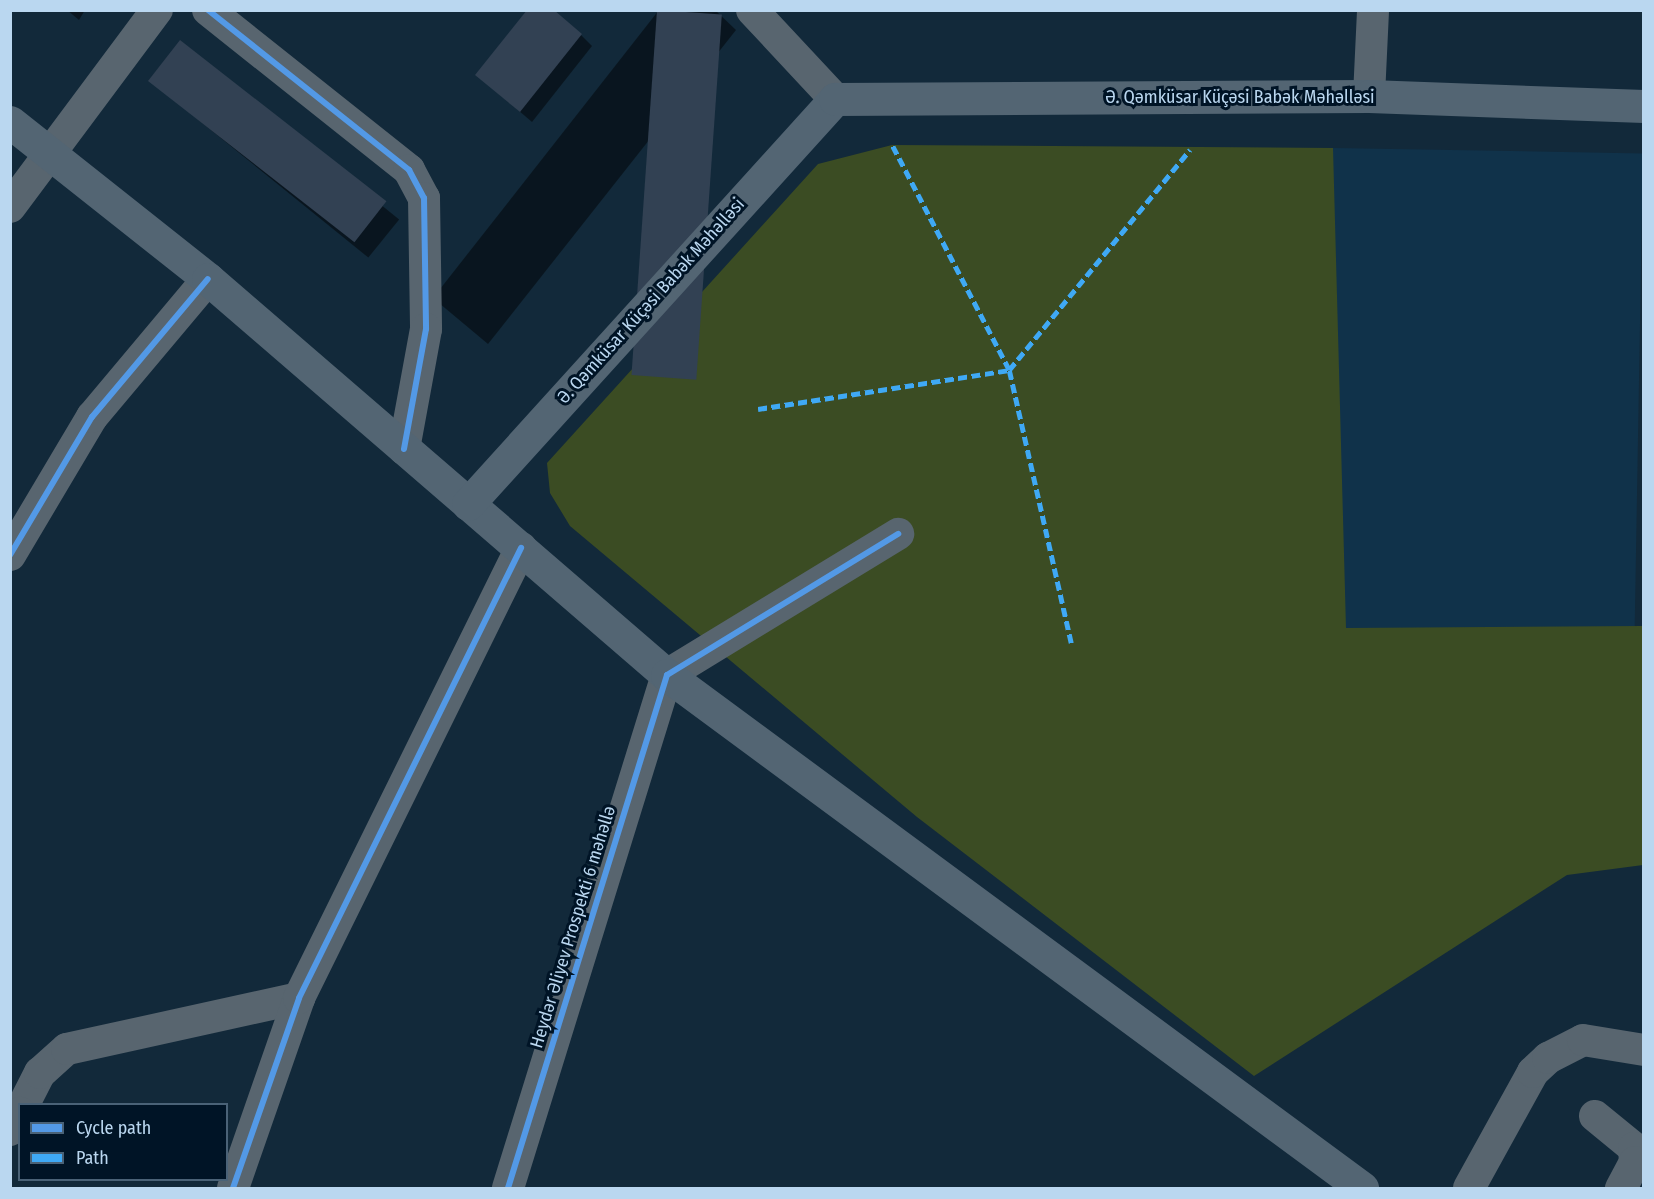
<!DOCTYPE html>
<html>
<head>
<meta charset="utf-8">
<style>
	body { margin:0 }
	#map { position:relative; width:1654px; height:1199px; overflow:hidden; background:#12293a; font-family:"Fira Sans Condensed",sans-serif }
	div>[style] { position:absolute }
	.built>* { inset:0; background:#10324a; transform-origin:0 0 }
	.green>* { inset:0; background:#3b4c23 }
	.shadow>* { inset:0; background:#0007; transform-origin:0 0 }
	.building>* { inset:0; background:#324153; transform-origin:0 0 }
	.minor>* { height:32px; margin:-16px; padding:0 16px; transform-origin:16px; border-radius:16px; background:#58656f }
	.major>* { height:33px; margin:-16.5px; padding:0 16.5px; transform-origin:16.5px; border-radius:16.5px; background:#536573 }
	.quiet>* { height:4.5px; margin-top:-2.25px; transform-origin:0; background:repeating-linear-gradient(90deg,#3fa9f5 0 9px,transparent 0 13.5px) }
	.cycleway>* { height:6px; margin:-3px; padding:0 3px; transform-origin:3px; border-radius:3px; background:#5399e6 }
	span { translate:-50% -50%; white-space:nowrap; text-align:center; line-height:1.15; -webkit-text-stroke:6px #001426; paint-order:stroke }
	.street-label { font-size:18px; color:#bad7f0 }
	.frame { position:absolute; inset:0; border:12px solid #bad7f0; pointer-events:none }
	.legend { position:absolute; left:18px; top:1103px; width:210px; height:78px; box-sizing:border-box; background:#001426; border:2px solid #4a6277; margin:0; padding:8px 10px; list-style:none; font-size:18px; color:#bad7f0 }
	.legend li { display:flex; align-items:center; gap:12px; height:30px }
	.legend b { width:30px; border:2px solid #4a6277 }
</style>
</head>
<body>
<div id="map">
	<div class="built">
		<i style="left:1333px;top:148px;width:310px;height:480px;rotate:1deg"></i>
	</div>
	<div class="green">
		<i style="clip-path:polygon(892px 145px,1333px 148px,1346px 628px,1643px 626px,1643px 865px,1567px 875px,1254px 1076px,917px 817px,570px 526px,550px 493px,547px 463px,818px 164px)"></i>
	</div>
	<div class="shadow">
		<i style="clip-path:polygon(67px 10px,85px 10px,79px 20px)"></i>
		<i style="clip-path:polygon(659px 10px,715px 10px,736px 30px,488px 344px,433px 298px)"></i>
		<i style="clip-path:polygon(826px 10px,999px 10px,827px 11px)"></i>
		<i style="clip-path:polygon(581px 35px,592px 46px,532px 122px,477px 75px)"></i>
		<i style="left:180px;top:42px;width:282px;height:49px;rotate:39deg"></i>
	</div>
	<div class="building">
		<i style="clip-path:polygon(527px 10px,554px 10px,582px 34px,520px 112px,475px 75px)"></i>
		<i style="left:657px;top:10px;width:65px;height:366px;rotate:4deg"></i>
		<i style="left:180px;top:40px;width:262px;height:52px;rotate:38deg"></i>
	</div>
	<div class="minor">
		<i style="left:208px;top:10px;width:257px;rotate:38.5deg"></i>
		<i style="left:409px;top:170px;width:32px;rotate:62deg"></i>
		<i style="left:424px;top:198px;width:131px;rotate:89.1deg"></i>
		<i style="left:426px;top:329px;width:122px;rotate:100.4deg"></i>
		<i style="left:752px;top:10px;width:122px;rotate:47deg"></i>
		<i style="left:1369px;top:96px;width:86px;rotate:-87.3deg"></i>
		<i style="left:10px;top:207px;width:246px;rotate:-53.3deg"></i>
		<i style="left:10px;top:555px;width:161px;rotate:-59.3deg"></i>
		<i style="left:92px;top:417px;width:180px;rotate:-50deg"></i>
		<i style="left:24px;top:1104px;width:35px;rotate:-63deg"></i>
		<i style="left:40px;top:1073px;width:36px;rotate:-42deg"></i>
		<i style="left:67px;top:1049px;width:238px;rotate:-12.4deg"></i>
		<i style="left:1595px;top:1116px;width:50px;rotate:39.4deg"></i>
		<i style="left:1634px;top:1148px;width:14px;rotate:86deg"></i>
		<i style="left:1635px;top:1162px;width:30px;rotate:118deg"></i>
		<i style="left:10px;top:1130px;width:20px;rotate:-60deg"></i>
		<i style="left:233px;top:1188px;width:201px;rotate:-70.8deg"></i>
		<i style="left:299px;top:998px;width:502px;rotate:-63.74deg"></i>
		<i style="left:508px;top:1188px;width:537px;rotate:-72.78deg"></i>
		<i style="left:667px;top:675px;width:271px;rotate:-31.4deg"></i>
		<i style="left:1469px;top:1188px;width:132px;rotate:-61.1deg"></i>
		<i style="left:1533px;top:1072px;width:21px;rotate:-43deg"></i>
		<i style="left:1548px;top:1058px;width:39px;rotate:-27deg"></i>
		<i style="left:1583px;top:1040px;width:62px;rotate:9.3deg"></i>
	</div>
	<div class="major">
		<i style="left:10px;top:122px;width:253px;rotate:38.4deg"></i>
		<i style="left:208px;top:279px;width:606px;rotate:40.79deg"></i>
		<i style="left:667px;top:675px;width:864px;rotate:36.43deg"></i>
		<i style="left:468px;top:504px;width:547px;rotate:-47.82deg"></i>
		<i style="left:835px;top:99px;width:534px;rotate:-0.32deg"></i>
		<i style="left:1369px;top:96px;width:275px;rotate:2.1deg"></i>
	</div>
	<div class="quiet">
		<i style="left:758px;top:409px;width:254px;rotate:-8.8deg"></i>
		<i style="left:1009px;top:370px;width:254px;rotate:-117.5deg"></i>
		<i style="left:1071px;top:643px;width:280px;rotate:-102.8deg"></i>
		<i style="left:1009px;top:370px;width:285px;rotate:-50.6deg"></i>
	</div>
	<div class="cycleway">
		<i style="left:208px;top:10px;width:257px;rotate:38.5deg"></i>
		<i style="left:409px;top:170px;width:32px;rotate:62deg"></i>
		<i style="left:424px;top:198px;width:131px;rotate:89.1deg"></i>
		<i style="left:426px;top:329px;width:122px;rotate:100.4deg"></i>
		<i style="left:10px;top:555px;width:161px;rotate:-59.3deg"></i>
		<i style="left:92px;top:417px;width:180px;rotate:-50deg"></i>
		<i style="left:233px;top:1188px;width:201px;rotate:-70.8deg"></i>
		<i style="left:299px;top:998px;width:502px;rotate:-63.74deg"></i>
		<i style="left:508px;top:1188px;width:537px;rotate:-72.78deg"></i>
		<i style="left:667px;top:675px;width:271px;rotate:-31.4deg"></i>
	</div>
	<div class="street-label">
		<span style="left:1240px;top:97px">Ə. Qəmküsar Küçəsi Babək Məhəlləsi</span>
		<span style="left:651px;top:301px;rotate:-48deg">Ə. Qəmküsar Küçəsi Babək Məhəlləsi</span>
		<span style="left:573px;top:927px;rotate:-73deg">Heydər Əliyev Prospekti 6 məhəllə</span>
	</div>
	<div class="frame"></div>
	<ul class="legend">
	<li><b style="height:8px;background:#5399e6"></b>Cycle path</li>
	<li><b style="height:8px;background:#3fa9f5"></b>Path</li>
	</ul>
</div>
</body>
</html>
